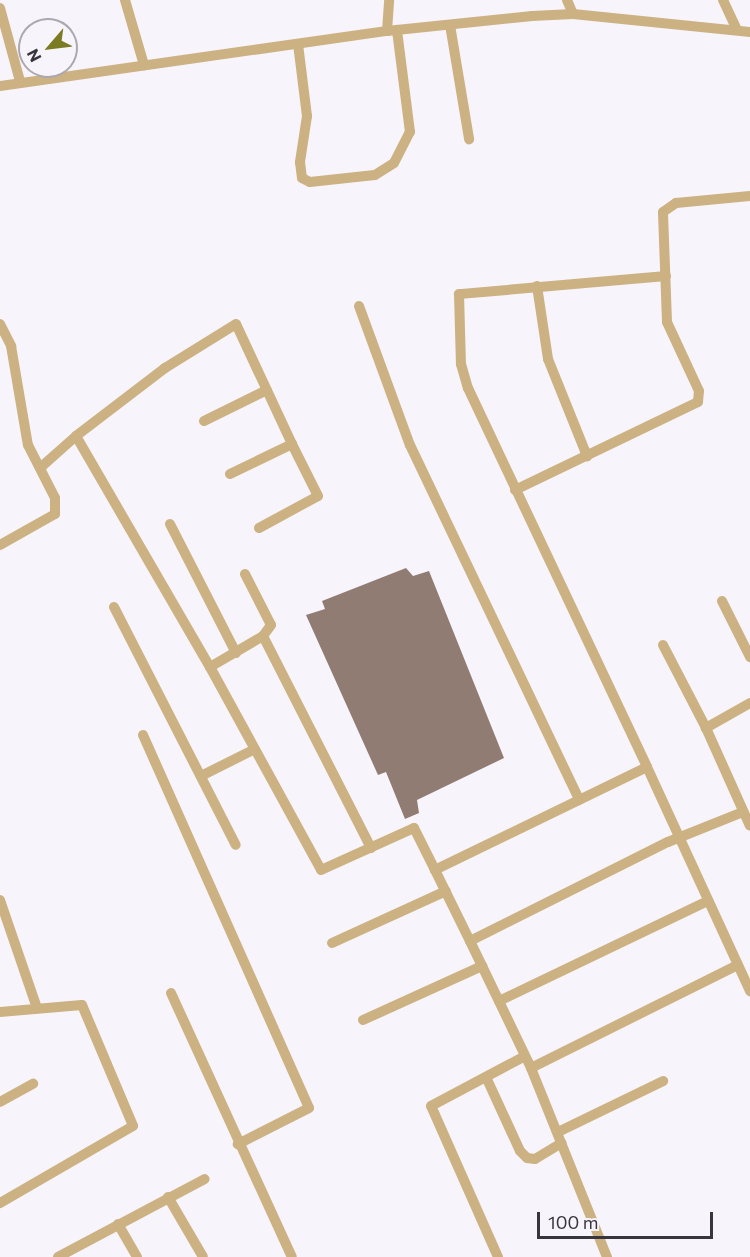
<!DOCTYPE html>
<html>
<head>
<meta charset="utf-8">
<style>
	body { margin:0 }
	#map { position:relative; width:750px; height:1257px; overflow:hidden; background:#f8f4fc; font-family:Commissioner,sans-serif }
	div>[style] { position:absolute }
	.building>* { inset:0; background:#907c73 }
	.street>* { height:10px; margin:-5px; padding:0 5px; transform-origin:5px; border-radius:5px; background:#ccb282 }
	span { translate:-50% -50%; white-space:nowrap; text-align:center; line-height:1.15; -webkit-text-stroke:4.5px #f8f4fc; paint-order:stroke }
	.north { position:absolute; left:18px; top:18px; width:60px; height:60px; box-sizing:border-box; background:#f8f4fc; border:2px solid #aca8af; border-radius:50%; rotate:242deg; font-size:16px; font-weight:700; line-height:24px; text-align:center; color:#39353c }
	.north::after { content:''; display:block; margin:auto; width:21px; height:27px; background:#7b7b23; clip-path:polygon(50% 0,100% 100%,50% 72%,0 100%) }
	.scale { position:absolute; left:537px; top:1212px; width:176px; height:27px; box-sizing:border-box; border:3px solid #39353c; border-top:0; padding-left:8px; font-size:18px; line-height:21px; white-space:nowrap; color:#39353c; -webkit-text-stroke:4px #f8f4fc; paint-order:stroke }
</style>
</head>
<body>
<div id="map">
	<div class="building">
		<i style="clip-path:polygon(406px 568px,413px 576px,429px 571px,504px 758px,417px 800px,419px 813px,405px 819px,386px 772px,378px 775px,306px 615px,325px 609px,322px 601px)"></i>
	</div>
	<div class="street">
		<i style="left:125px;top:0;width:68px;rotate:73.7deg"></i>
		<i style="left:567px;top:0;width:15px;rotate:67deg"></i>
		<i style="left:723px;top:0;width:33px;rotate:65deg"></i>
		<i style="left:0;top:8px;width:76px;rotate:74.7deg"></i>
		<i style="left:450px;top:25px;width:116px;rotate:80.5deg"></i>
		<i style="left:387px;top:31px;width:31px;rotate:-86deg"></i>
		<i style="left:298px;top:44px;width:73px;rotate:82.9deg"></i>
		<i style="left:307px;top:116px;width:47px;rotate:98.7deg"></i>
		<i style="left:300px;top:162px;width:16px;rotate:83deg"></i>
		<i style="left:302px;top:178px;width:9px;rotate:27deg"></i>
		<i style="left:310px;top:182px;width:65px;rotate:-6.1deg"></i>
		<i style="left:375px;top:175px;width:22px;rotate:-32deg"></i>
		<i style="left:394px;top:163px;width:35px;rotate:-63deg"></i>
		<i style="left:410px;top:132px;width:103px;rotate:-97.3deg"></i>
		<i style="left:0;top:86px;width:391px;rotate:-8.1deg"></i>
		<i style="left:387px;top:31px;width:146px;rotate:-5.9deg"></i>
		<i style="left:532px;top:16px;width:41px;rotate:-2.8deg"></i>
		<i style="left:573px;top:14px;width:178px;rotate:5.8deg"></i>
		<i style="left:666px;top:276px;width:208px;rotate:175deg"></i>
		<i style="left:459px;top:294px;width:70px;rotate:88.4deg"></i>
		<i style="left:461px;top:364px;width:25px;rotate:74deg"></i>
		<i style="left:468px;top:388px;width:419px;rotate:64.7deg"></i>
		<i style="left:647px;top:767px;width:236px;rotate:154.1deg"></i>
		<i style="left:435px;top:870px;width:79px;rotate:63.8deg"></i>
		<i style="left:470px;top:941px;width:221px;rotate:-26.6deg"></i>
		<i style="left:668px;top:842px;width:81px;rotate:-21.8deg"></i>
		<i style="left:537px;top:286px;width:74px;rotate:81.4deg"></i>
		<i style="left:548px;top:359px;width:105px;rotate:68.1deg"></i>
		<i style="left:359px;top:306px;width:148px;rotate:69.9deg"></i>
		<i style="left:410px;top:445px;width:393px;rotate:64.5deg"></i>
		<i style="left:0;top:324px;width:25px;rotate:63deg"></i>
		<i style="left:11px;top:346px;width:100px;rotate:80.3deg"></i>
		<i style="left:28px;top:445px;width:59px;rotate:63deg"></i>
		<i style="left:55px;top:498px;width:16px;rotate:90deg"></i>
		<i style="left:55px;top:514px;width:63px;rotate:150.6deg"></i>
		<i style="left:204px;top:421px;width:70px;rotate:-26.2deg"></i>
		<i style="left:40px;top:468px;width:48px;rotate:-41.6deg"></i>
		<i style="left:230px;top:474px;width:69px;rotate:-25.8deg"></i>
		<i style="left:292px;top:444px;width:132px;rotate:-115deg"></i>
		<i style="left:236px;top:324px;width:84px;rotate:148.2deg"></i>
		<i style="left:165px;top:368px;width:112px;rotate:142.6deg"></i>
		<i style="left:76px;top:436px;width:267px;rotate:59.9deg"></i>
		<i style="left:210px;top:667px;width:231px;rotate:61.3deg"></i>
		<i style="left:321px;top:870px;width:102px;rotate:-24.3deg"></i>
		<i style="left:414px;top:828px;width:47px;rotate:63.4deg"></i>
		<i style="left:515px;top:490px;width:203px;rotate:-25.7deg"></i>
		<i style="left:698px;top:402px;width:11px;rotate:-85deg"></i>
		<i style="left:699px;top:391px;width:76px;rotate:-114.9deg"></i>
		<i style="left:667px;top:322px;width:110px;rotate:-92.1deg"></i>
		<i style="left:663px;top:212px;width:16px;rotate:-35deg"></i>
		<i style="left:676px;top:203px;width:74px;rotate:-5.4deg"></i>
		<i style="left:170px;top:524px;width:145px;rotate:62.9deg"></i>
		<i style="left:259px;top:528px;width:67px;rotate:-28.5deg"></i>
		<i style="left:318px;top:496px;width:58px;rotate:-116.6deg"></i>
		<i style="left:245px;top:574px;width:57px;rotate:63deg"></i>
		<i style="left:271px;top:625px;width:14px;rotate:126deg"></i>
		<i style="left:722px;top:601px;width:63px;rotate:63.4deg"></i>
		<i style="left:114px;top:607px;width:267px;rotate:62.9deg"></i>
		<i style="left:663px;top:645px;width:93px;rotate:62.6deg"></i>
		<i style="left:210px;top:667px;width:61px;rotate:-30.3deg"></i>
		<i style="left:263px;top:636px;width:238px;rotate:63deg"></i>
		<i style="left:750px;top:703px;width:51px;rotate:150.4deg"></i>
		<i style="left:706px;top:728px;width:107px;rotate:65.8deg"></i>
		<i style="left:143px;top:735px;width:408px;rotate:66deg"></i>
		<i style="left:309px;top:1108px;width:80px;rotate:153.1deg"></i>
		<i style="left:647px;top:767px;width:247px;rotate:65.3deg"></i>
		<i style="left:201px;top:776px;width:60px;rotate:-26.6deg"></i>
		<i style="left:0;top:900px;width:114px;rotate:71.1deg"></i>
		<i style="left:470px;top:941px;width:141px;rotate:64.3deg"></i>
		<i style="left:531px;top:1068px;width:204px;rotate:68.1deg"></i>
		<i style="left:332px;top:943px;width:125px;rotate:-24.5deg"></i>
		<i style="left:171px;top:993px;width:290px;rotate:65.4deg"></i>
		<i style="left:499px;top:1001px;width:232px;rotate:-25.6deg"></i>
		<i style="left:0;top:1012px;width:82px;rotate:-4.9deg"></i>
		<i style="left:82px;top:1005px;width:131px;rotate:67.1deg"></i>
		<i style="left:133px;top:1126px;width:154px;rotate:149.9deg"></i>
		<i style="left:363px;top:1020px;width:131px;rotate:-24.4deg"></i>
		<i style="left:531px;top:1068px;width:231px;rotate:-26.5deg"></i>
		<i style="left:486px;top:1077px;width:81px;rotate:65.3deg"></i>
		<i style="left:520px;top:1151px;width:10px;rotate:45deg"></i>
		<i style="left:527px;top:1158px;width:8px;rotate:7deg"></i>
		<i style="left:535px;top:1159px;width:31px;rotate:-31deg"></i>
		<i style="left:0;top:1102px;width:38px;rotate:-29deg"></i>
		<i style="left:558px;top:1132px;width:117px;rotate:-25.9deg"></i>
		<i style="left:168px;top:1197px;width:69px;rotate:59.7deg"></i>
		<i style="left:118px;top:1224px;width:38px;rotate:60deg"></i>
		<i style="left:58px;top:1257px;width:166px;rotate:-28deg"></i>
		<i style="left:498px;top:1257px;width:165px;rotate:-113.9deg"></i>
		<i style="left:431px;top:1106px;width:106px;rotate:-28deg"></i>
	</div>
	<div class="north">N</div>
	<div class="scale">100 m</div>
</div>
</body>
</html>
